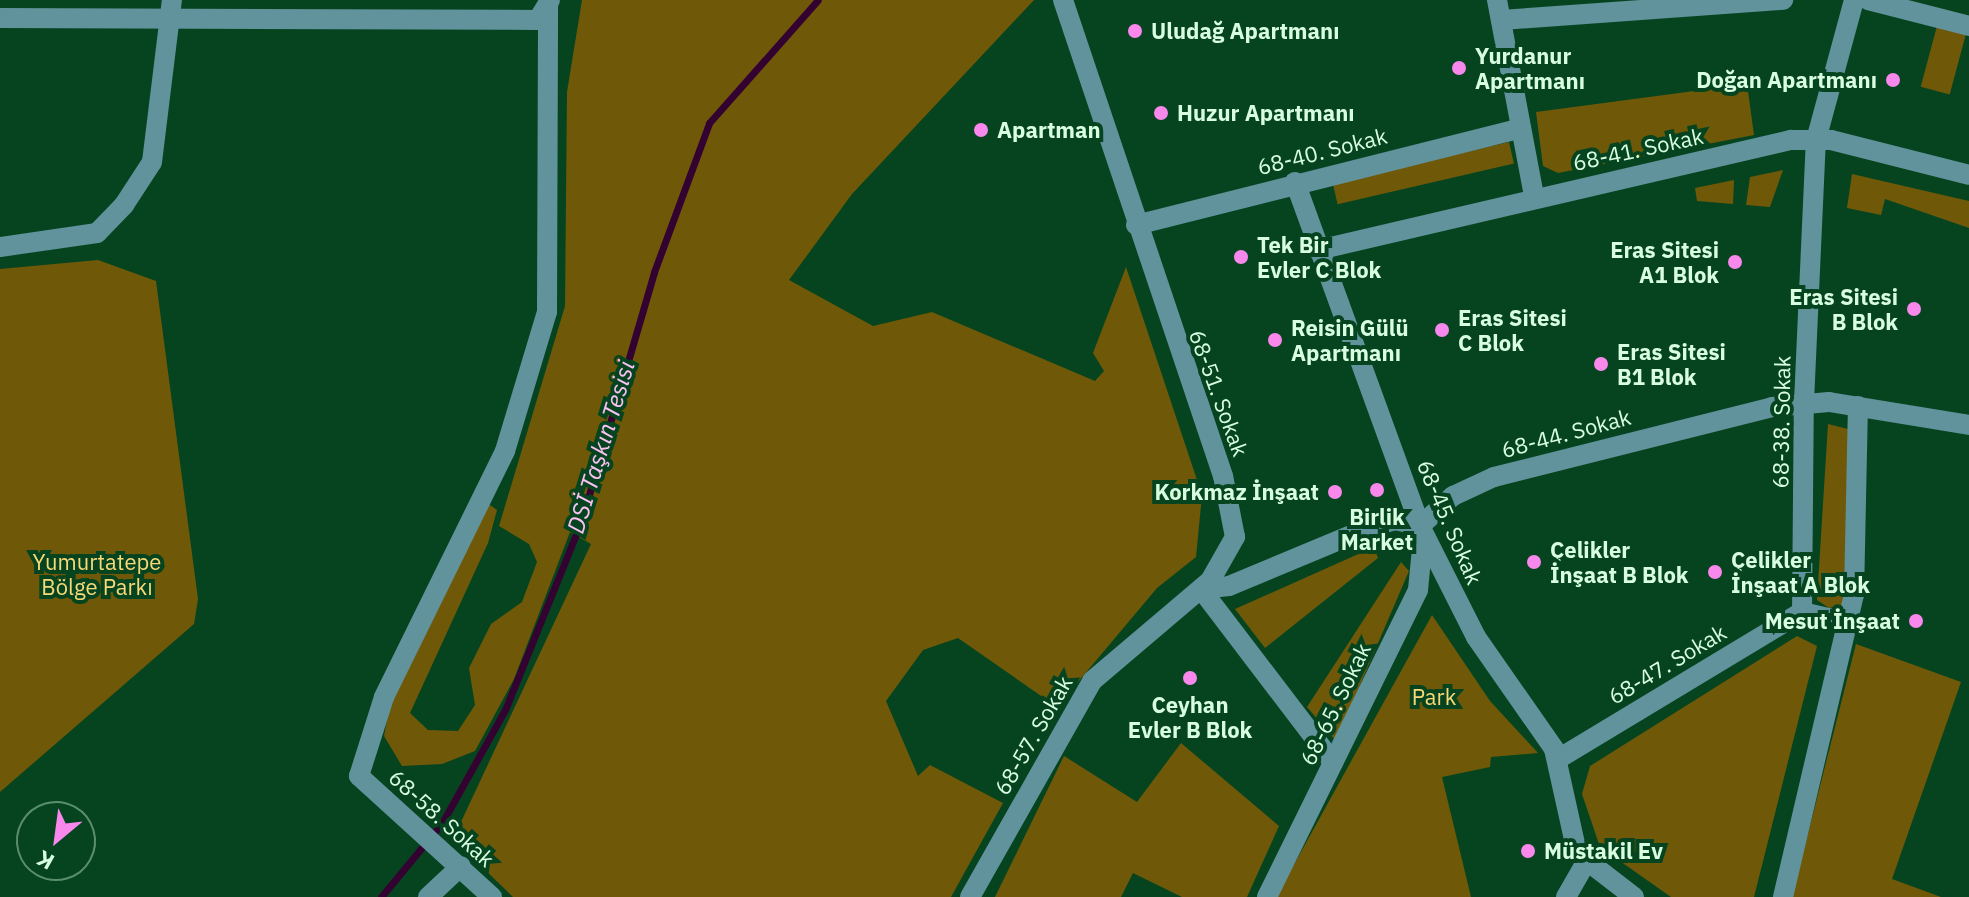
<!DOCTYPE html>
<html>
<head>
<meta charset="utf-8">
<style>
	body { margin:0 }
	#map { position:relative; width:1969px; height:897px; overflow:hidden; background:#064420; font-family:"IBM Plex Sans",sans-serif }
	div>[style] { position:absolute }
	.green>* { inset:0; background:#6f5908; transform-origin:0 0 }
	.stream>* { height:7px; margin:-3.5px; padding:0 3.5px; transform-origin:3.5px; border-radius:3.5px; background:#340231 }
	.minor>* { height:20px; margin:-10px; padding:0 10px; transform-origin:10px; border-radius:10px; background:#61939d }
	.dots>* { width:22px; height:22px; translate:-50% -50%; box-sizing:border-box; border:4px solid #064420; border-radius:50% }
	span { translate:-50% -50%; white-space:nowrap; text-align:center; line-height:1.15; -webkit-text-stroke:8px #064420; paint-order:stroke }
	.poi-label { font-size:22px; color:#d8fde0; font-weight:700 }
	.left { translate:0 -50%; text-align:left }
	.right { translate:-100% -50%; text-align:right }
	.street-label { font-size:22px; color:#d8fde0 }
	.park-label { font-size:22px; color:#f8d877 }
	.water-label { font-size:24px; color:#fbc1f3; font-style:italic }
	.north { position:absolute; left:16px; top:801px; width:80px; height:80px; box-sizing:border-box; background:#064420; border:2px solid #5a8e6d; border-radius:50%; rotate:209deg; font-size:22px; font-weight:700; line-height:32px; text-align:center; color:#d8fde0 }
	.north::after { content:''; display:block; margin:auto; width:28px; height:36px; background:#f888eb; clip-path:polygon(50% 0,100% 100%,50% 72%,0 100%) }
</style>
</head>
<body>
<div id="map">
	<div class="green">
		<i style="clip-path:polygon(582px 0,1034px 0,852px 194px,789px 280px,873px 326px,932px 312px,1095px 381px,1104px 371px,1093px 353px,1126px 267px,1202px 495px,1196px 557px,1157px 588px,1057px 707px,958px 638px,923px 650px,886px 701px,918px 776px,930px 765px,1003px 803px,951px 897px,513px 897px,453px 839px,591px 544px,570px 532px,514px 679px,475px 751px,442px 764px,402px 766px,384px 736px,390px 704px,483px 500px,497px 510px,488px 543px,410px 713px,428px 730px,458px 731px,475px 705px,469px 668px,491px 624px,522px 602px,537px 562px,529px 544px,499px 526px,565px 306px,567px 92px)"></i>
		<i style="left:1937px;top:26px;width:30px;height:63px;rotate:15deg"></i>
		<i style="clip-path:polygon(1747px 84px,1754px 135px,1558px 173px,1543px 166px,1536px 112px)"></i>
		<i style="left:1509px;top:142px;width:22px;height:181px;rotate:77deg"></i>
		<i style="clip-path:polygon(1783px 170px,1770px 207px,1746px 205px,1750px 177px)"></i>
		<i style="clip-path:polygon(1852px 174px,1969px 201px,1969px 228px,1885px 199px,1881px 215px,1847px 208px)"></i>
		<i style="clip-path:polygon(1734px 180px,1733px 204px,1697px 201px,1695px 188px)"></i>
		<i style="clip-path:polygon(98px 260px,156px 281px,198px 599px,194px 624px,0 792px,0 269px)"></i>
		<i style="clip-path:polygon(1828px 424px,1852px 430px,1844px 605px,1829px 608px,1817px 600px)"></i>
		<i style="clip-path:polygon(1374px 547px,1378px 558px,1265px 648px,1235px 609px)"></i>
		<i style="clip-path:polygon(1401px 562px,1409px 571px,1336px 741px,1307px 707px)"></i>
		<i style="clip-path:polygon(1432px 615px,1490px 701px,1538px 753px,1491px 757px,1490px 767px,1442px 777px,1471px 897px,1276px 897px)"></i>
		<i style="clip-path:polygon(1797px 636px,1817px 646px,1754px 897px,1671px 897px,1600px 847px,1582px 794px,1590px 766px)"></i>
		<i style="clip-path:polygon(1856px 644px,1961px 682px,1892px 879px,1941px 897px,1792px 897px)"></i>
		<i style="clip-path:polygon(1181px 743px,1279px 826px,1247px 897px,1182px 897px,1133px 873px,1121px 897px,995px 897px,1064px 756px,1137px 802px)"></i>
	</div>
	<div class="stream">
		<i style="left:381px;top:897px;width:96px;rotate:-50.5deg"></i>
		<i style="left:442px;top:823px;width:129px;rotate:-60.9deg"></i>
		<i style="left:505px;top:710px;width:203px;rotate:-68deg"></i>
		<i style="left:581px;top:522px;width:260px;rotate:-73.7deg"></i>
		<i style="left:654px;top:272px;width:159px;rotate:-69.7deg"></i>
		<i style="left:709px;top:123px;width:164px;rotate:-48.5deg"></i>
	</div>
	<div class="minor">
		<i style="left:1497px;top:0;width:199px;rotate:79.3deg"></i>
		<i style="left:1868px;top:0;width:104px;rotate:14.4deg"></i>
		<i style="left:0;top:18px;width:538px;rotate:0.21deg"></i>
		<i style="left:538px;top:20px;width:23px;rotate:-59deg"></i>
		<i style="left:1501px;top:20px;width:283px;rotate:-4.1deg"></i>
		<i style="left:1295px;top:182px;width:366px;rotate:70deg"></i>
		<i style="left:1420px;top:526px;width:124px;rotate:63.2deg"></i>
		<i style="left:1476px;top:637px;width:136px;rotate:55.1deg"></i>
		<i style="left:1554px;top:749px;width:107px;rotate:77.5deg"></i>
		<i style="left:1577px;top:853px;width:72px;rotate:37.7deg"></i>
		<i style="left:1136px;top:225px;width:397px;rotate:-14.1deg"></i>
		<i style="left:0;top:247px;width:98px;rotate:-8.2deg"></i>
		<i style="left:97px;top:233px;width:39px;rotate:-46deg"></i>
		<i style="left:124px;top:205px;width:51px;rotate:-56.9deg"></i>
		<i style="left:152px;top:162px;width:163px;rotate:-83deg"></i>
		<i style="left:1318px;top:250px;width:486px;rotate:-13.1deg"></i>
		<i style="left:1791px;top:140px;width:40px"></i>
		<i style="left:1831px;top:140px;width:142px;rotate:14.2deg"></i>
		<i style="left:1420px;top:526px;width:45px;rotate:-42.3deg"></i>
		<i style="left:1453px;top:496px;width:45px;rotate:-24.9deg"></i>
		<i style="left:1494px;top:477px;width:287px;rotate:-14.1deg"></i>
		<i style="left:1772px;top:407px;width:57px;rotate:-5deg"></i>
		<i style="left:1829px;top:402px;width:142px;rotate:9.3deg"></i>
		<i style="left:1201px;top:589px;width:28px;rotate:-6deg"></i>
		<i style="left:1229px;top:586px;width:154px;rotate:-22.6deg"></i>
		<i style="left:1371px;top:527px;width:25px;rotate:-16deg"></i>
		<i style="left:1395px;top:520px;width:26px;rotate:13deg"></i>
		<i style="left:1201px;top:589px;width:218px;rotate:52.7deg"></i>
		<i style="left:1846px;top:622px;width:45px;rotate:-167.2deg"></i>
		<i style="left:1802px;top:612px;width:210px;rotate:-89.5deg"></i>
		<i style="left:1804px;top:402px;width:262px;rotate:-87.4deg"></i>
		<i style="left:1816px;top:140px;width:145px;rotate:-74.8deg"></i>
		<i style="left:1558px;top:759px;width:285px;rotate:-31.1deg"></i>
		<i style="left:428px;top:897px;width:45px;rotate:-43.2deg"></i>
		<i style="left:492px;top:897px;width:180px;rotate:-137.7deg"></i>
		<i style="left:359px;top:776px;width:83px;rotate:-72.4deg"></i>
		<i style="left:384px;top:697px;width:274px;rotate:-63.8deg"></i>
		<i style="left:505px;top:451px;width:145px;rotate:-73.2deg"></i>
		<i style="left:547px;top:312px;width:307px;rotate:-89.8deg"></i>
		<i style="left:970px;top:897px;width:248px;rotate:-60.5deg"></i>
		<i style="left:1092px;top:681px;width:155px;rotate:-40.3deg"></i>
		<i style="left:1210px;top:581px;width:51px;rotate:-60.4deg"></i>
		<i style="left:1235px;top:537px;width:62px;rotate:-101.1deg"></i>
		<i style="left:1223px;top:476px;width:502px;rotate:-108.58deg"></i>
		<i style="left:1267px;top:897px;width:342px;rotate:-63.8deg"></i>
		<i style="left:1418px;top:590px;width:52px;rotate:-84.5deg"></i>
		<i style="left:1566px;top:897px;width:38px;rotate:-60deg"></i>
		<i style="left:1783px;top:897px;width:310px;rotate:-76.8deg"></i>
		<i style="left:1854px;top:595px;width:189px;rotate:-88.8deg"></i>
	</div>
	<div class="dots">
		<i style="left:1135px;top:31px;background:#f888eb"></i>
		<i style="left:1459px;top:68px;background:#f888eb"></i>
		<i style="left:1893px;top:80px;background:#f888eb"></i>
		<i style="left:1161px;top:113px;background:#f888eb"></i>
		<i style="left:981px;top:130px;background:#f888eb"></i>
		<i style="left:1241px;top:257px;background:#f888eb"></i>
		<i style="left:1735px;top:262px;background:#f888eb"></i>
		<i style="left:1914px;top:309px;background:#f888eb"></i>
		<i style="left:1442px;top:330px;background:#f888eb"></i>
		<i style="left:1275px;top:340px;background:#f888eb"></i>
		<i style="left:1601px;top:364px;background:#f888eb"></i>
		<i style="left:1377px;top:490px;background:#f888eb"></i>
		<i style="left:1335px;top:492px;background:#f888eb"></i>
		<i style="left:1534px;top:562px;background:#f888eb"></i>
		<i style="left:1715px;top:572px;background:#f888eb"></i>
		<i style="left:1916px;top:621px;background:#f888eb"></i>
		<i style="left:1190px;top:678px;background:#f888eb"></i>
		<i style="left:1528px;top:851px;background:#f888eb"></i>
	</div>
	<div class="poi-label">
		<span class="left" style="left:1151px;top:31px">Uludağ Apartmanı</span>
		<span class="left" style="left:1475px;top:68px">Yurdanur<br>Apartmanı</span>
		<span class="right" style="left:1877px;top:80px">Doğan Apartmanı</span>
		<span class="left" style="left:1177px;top:113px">Huzur Apartmanı</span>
		<span class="left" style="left:997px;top:130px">Apartman</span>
		<span class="left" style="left:1257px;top:257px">Tek Bir<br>Evler C Blok</span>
		<span class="right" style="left:1719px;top:262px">Eras Sitesi<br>A1 Blok</span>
		<span class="right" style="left:1898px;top:309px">Eras Sitesi<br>B Blok</span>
		<span class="left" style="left:1458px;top:330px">Eras Sitesi<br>C Blok</span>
		<span class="left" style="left:1291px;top:340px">Reisin Gülü<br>Apartmanı</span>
		<span class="left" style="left:1617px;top:364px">Eras Sitesi<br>B1 Blok</span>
		<span class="right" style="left:1319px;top:492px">Korkmaz İnşaat</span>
		<span style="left:1377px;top:529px">Birlik<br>Market</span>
		<span class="left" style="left:1550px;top:562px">Çelikler<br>İnşaat B Blok</span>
		<span class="left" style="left:1731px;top:572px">Çelikler<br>İnşaat A Blok</span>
		<span class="right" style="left:1900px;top:621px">Mesut İnşaat</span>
		<span style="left:1190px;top:717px">Ceyhan<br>Evler B Blok</span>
		<span class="left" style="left:1544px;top:851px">Müstakil Ev</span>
	</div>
	<div class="street-label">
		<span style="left:1638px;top:149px;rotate:-12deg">68-41. Sokak</span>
		<span style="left:1322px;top:151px;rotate:-14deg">68-40. Sokak</span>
		<span style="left:1219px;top:393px;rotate:70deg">68-51. Sokak</span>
		<span style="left:1781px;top:422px;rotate:-89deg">68-38. Sokak</span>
		<span style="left:1566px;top:433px;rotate:-15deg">68-44. Sokak</span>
		<span style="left:1450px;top:522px;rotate:67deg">68-45. Sokak</span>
		<span style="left:1667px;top:664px;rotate:-31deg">68-47. Sokak</span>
		<span style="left:1335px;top:704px;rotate:-64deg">68-65. Sokak</span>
		<span style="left:1033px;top:735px;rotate:-60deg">68-57. Sokak</span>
		<span style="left:442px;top:818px;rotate:42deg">68-58. Sokak</span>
	</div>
	<div class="park-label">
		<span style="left:97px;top:574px">Yumurtatepe<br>Bölge Parkı</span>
		<span style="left:1434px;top:697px">Park</span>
	</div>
	<div class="water-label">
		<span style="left:601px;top:447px;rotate:-73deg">DSİ Taşkın Tesisi</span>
	</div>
	<div class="north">K</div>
</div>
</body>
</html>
